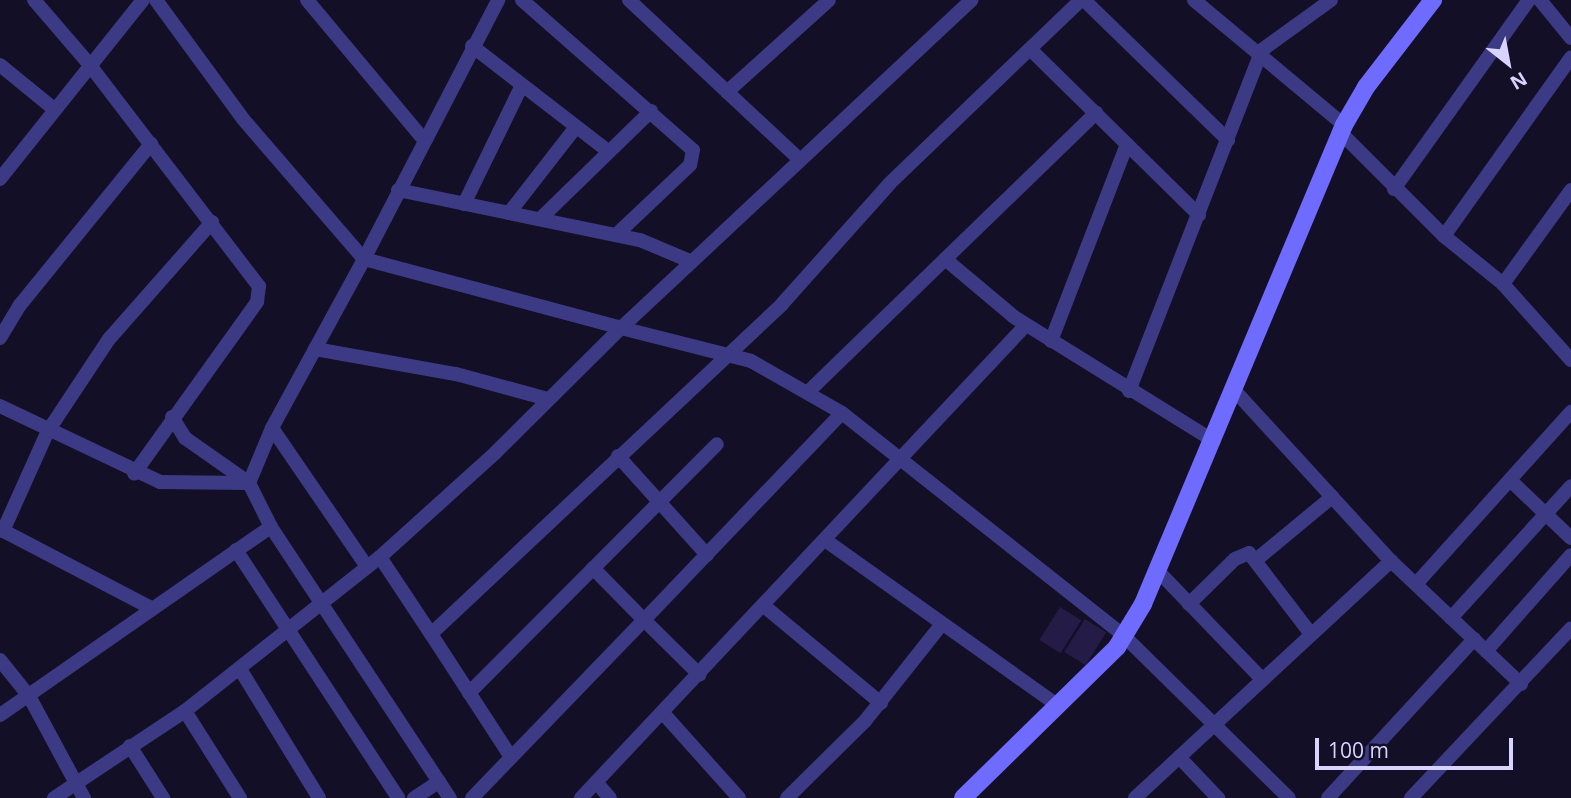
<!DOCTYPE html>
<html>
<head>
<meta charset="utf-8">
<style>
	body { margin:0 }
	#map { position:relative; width:1571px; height:798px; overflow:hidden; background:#130f26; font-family:"Open Sans",sans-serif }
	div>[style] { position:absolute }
	.building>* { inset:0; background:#241b47; transform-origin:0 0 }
	.street>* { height:14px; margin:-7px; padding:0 7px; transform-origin:7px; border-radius:7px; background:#3d3a85 }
	.secondary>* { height:18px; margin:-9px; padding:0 9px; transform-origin:9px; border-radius:9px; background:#6f6bff }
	span { translate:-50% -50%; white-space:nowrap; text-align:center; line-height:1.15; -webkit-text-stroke:6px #130f26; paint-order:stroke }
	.north { position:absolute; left:1473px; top:28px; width:70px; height:70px; -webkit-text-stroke:5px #130f26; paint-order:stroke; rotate:149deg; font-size:19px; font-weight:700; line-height:28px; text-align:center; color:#d9d4ff }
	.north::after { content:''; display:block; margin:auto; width:24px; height:32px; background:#d9d4ff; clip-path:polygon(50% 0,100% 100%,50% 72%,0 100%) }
	.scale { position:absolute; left:1315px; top:738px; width:198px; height:32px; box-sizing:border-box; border:4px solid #d9d4ff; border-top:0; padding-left:9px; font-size:21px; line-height:24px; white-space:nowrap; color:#d9d4ff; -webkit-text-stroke:5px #130f26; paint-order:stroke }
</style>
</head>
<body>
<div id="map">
	<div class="building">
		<i style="left:1060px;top:607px;width:25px;height:39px;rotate:32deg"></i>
		<i style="left:1085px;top:619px;width:25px;height:39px;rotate:32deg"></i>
	</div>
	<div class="street">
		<i style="left:34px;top:0;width:84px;rotate:49.3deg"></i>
		<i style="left:89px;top:64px;width:280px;rotate:52.6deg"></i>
		<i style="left:259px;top:286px;width:16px;rotate:97deg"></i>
		<i style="left:257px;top:302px;width:211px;rotate:125.6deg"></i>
		<i style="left:156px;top:0;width:147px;rotate:53.8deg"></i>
		<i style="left:243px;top:119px;width:185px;rotate:49.2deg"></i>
		<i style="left:364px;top:259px;width:292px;rotate:-62.6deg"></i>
		<i style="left:307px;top:0;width:182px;rotate:50.1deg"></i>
		<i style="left:522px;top:0;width:227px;rotate:41.3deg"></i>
		<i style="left:693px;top:150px;width:15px;rotate:101deg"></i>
		<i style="left:690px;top:165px;width:102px;rotate:136.6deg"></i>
		<i style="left:629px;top:0;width:233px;rotate:43.1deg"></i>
		<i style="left:1084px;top:0;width:201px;rotate:44.2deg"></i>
		<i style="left:1194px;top:0;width:195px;rotate:39.8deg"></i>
		<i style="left:1540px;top:0;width:49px;rotate:50.8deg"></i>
		<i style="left:472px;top:46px;width:173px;rotate:37.7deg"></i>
		<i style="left:1030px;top:49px;width:237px;rotate:44.5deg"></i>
		<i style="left:0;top:65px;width:70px;rotate:39.2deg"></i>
		<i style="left:727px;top:92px;width:137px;rotate:-42deg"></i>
		<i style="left:1341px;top:133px;width:146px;rotate:45deg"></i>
		<i style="left:1444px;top:236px;width:76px;rotate:39.1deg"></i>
		<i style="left:1503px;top:284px;width:102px;rotate:48.2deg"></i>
		<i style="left:0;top:179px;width:229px;rotate:-51.4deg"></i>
		<i style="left:1394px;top:189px;width:232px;rotate:-54.5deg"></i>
		<i style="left:398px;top:190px;width:247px;rotate:11.7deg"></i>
		<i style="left:640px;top:240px;width:54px;rotate:22.8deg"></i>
		<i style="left:464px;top:204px;width:132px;rotate:-64deg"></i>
		<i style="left:509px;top:213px;width:109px;rotate:-52.1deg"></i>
		<i style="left:540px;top:219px;width:155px;rotate:-44.2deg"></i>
		<i style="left:1444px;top:236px;width:219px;rotate:-54.6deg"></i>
		<i style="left:945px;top:259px;width:90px;rotate:40deg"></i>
		<i style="left:1014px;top:317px;width:235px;rotate:31.8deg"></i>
		<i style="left:1503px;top:284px;width:116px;rotate:-54.1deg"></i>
		<i style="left:0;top:338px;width:39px;rotate:-59deg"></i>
		<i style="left:20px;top:305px;width:208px;rotate:-50.9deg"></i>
		<i style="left:1051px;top:341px;width:211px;rotate:-68.9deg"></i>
		<i style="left:315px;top:349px;width:143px;rotate:10.1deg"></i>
		<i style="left:456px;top:374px;width:95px;rotate:15.2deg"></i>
		<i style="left:809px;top:391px;width:400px;rotate:-44.1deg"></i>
		<i style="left:1129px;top:391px;width:366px;rotate:-68.7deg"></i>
		<i style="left:1262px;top:50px;width:85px;rotate:-35.9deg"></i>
		<i style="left:1235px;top:391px;width:231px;rotate:47.5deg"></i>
		<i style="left:1391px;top:561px;width:179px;rotate:43.4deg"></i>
		<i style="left:0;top:406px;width:177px;rotate:25.4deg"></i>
		<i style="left:160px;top:482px;width:89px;rotate:0.6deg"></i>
		<i style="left:172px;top:417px;width:25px;rotate:58deg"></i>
		<i style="left:185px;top:438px;width:78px;rotate:35.1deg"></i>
		<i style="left:272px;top:428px;width:168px;rotate:55.6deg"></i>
		<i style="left:618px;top:456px;width:133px;rotate:48deg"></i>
		<i style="left:1510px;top:480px;width:84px;rotate:43.6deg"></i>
		<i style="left:271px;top:527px;width:49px;rotate:-116.6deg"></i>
		<i style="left:249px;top:483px;width:60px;rotate:-67.3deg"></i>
		<i style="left:272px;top:428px;width:192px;rotate:-61.4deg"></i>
		<i style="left:364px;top:259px;width:266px;rotate:15deg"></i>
		<i style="left:621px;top:328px;width:480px;rotate:-43.1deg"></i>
		<i style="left:0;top:529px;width:170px;rotate:27.6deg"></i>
		<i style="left:3px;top:531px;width:110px;rotate:-65.8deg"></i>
		<i style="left:48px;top:431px;width:110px;rotate:-56.5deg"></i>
		<i style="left:109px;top:339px;width:156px;rotate:-48.6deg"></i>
		<i style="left:825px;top:540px;width:285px;rotate:35.4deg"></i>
		<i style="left:236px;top:550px;width:296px;rotate:56.8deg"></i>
		<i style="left:380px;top:557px;width:92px;rotate:56.5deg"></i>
		<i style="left:431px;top:634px;width:482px;rotate:-43.2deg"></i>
		<i style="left:782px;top:304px;width:162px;rotate:-48.2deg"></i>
		<i style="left:890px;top:183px;width:265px;rotate:-43.8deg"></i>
		<i style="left:1256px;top:560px;width:99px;rotate:-39.7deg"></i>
		<i style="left:593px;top:568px;width:73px;rotate:45.6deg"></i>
		<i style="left:644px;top:620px;width:286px;rotate:-46.3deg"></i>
		<i style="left:1158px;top:571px;width:150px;rotate:46.1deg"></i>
		<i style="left:1416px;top:584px;width:232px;rotate:-48deg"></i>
		<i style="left:1189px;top:604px;width:64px;rotate:-44.4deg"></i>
		<i style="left:1235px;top:559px;width:15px;rotate:-23deg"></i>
		<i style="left:1249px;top:553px;width:102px;rotate:52.6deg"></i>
		<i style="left:764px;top:606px;width:152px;rotate:39.7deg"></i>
		<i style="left:1451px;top:618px;width:178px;rotate:-47.7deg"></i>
		<i style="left:431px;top:634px;width:147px;rotate:57deg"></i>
		<i style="left:1486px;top:651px;width:128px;rotate:-48.5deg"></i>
		<i style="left:0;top:660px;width:46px;rotate:51.1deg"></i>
		<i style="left:29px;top:696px;width:116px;rotate:61.7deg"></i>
		<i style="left:240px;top:669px;width:151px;rotate:58.5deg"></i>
		<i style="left:469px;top:693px;width:351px;rotate:-45.1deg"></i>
		<i style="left:185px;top:711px;width:103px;rotate:57.7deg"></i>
		<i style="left:663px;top:713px;width:114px;rotate:48.2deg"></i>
		<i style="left:0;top:715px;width:330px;rotate:-34.8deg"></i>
		<i style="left:271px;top:527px;width:325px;rotate:56.6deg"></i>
		<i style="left:130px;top:746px;width:62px;rotate:57.6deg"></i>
		<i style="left:1179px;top:757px;width:57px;rotate:46.4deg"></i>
		<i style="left:596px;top:782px;width:21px;rotate:49deg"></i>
		<i style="left:54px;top:798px;width:157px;rotate:-33.6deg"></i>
		<i style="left:185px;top:711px;width:248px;rotate:-38.3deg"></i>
		<i style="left:380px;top:557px;width:155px;rotate:-42.1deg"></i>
		<i style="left:495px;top:453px;width:177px;rotate:-44.8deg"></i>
		<i style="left:621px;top:328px;width:134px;rotate:14.2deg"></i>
		<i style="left:751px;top:361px;width:105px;rotate:29.7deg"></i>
		<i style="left:842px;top:413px;width:360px;rotate:38.3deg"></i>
		<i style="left:1124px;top:636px;width:231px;rotate:44.5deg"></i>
		<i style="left:414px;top:798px;width:30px;rotate:-33deg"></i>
		<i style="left:472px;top:798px;width:248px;rotate:-46deg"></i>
		<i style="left:644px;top:620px;width:78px;rotate:44.5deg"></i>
		<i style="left:581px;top:798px;width:649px;rotate:-46.75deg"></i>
		<i style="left:787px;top:798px;width:110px;rotate:-44.6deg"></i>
		<i style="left:865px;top:721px;width:124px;rotate:-51.6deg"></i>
		<i style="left:1135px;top:798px;width:349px;rotate:-42.8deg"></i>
		<i style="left:1328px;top:798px;width:216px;rotate:-47.4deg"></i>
		<i style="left:1411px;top:798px;width:233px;rotate:-46.7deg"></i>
	</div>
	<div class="secondary">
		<i style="left:963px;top:798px;width:216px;rotate:-44.4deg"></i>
		<i style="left:1117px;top:647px;width:50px;rotate:-58.8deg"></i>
		<i style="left:1143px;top:604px;width:519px;rotate:-67.24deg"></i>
		<i style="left:1344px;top:125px;width:44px;rotate:-59.9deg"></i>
		<i style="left:1366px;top:87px;width:110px;rotate:-52.4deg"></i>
	</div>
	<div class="north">N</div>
	<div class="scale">100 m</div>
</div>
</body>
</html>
